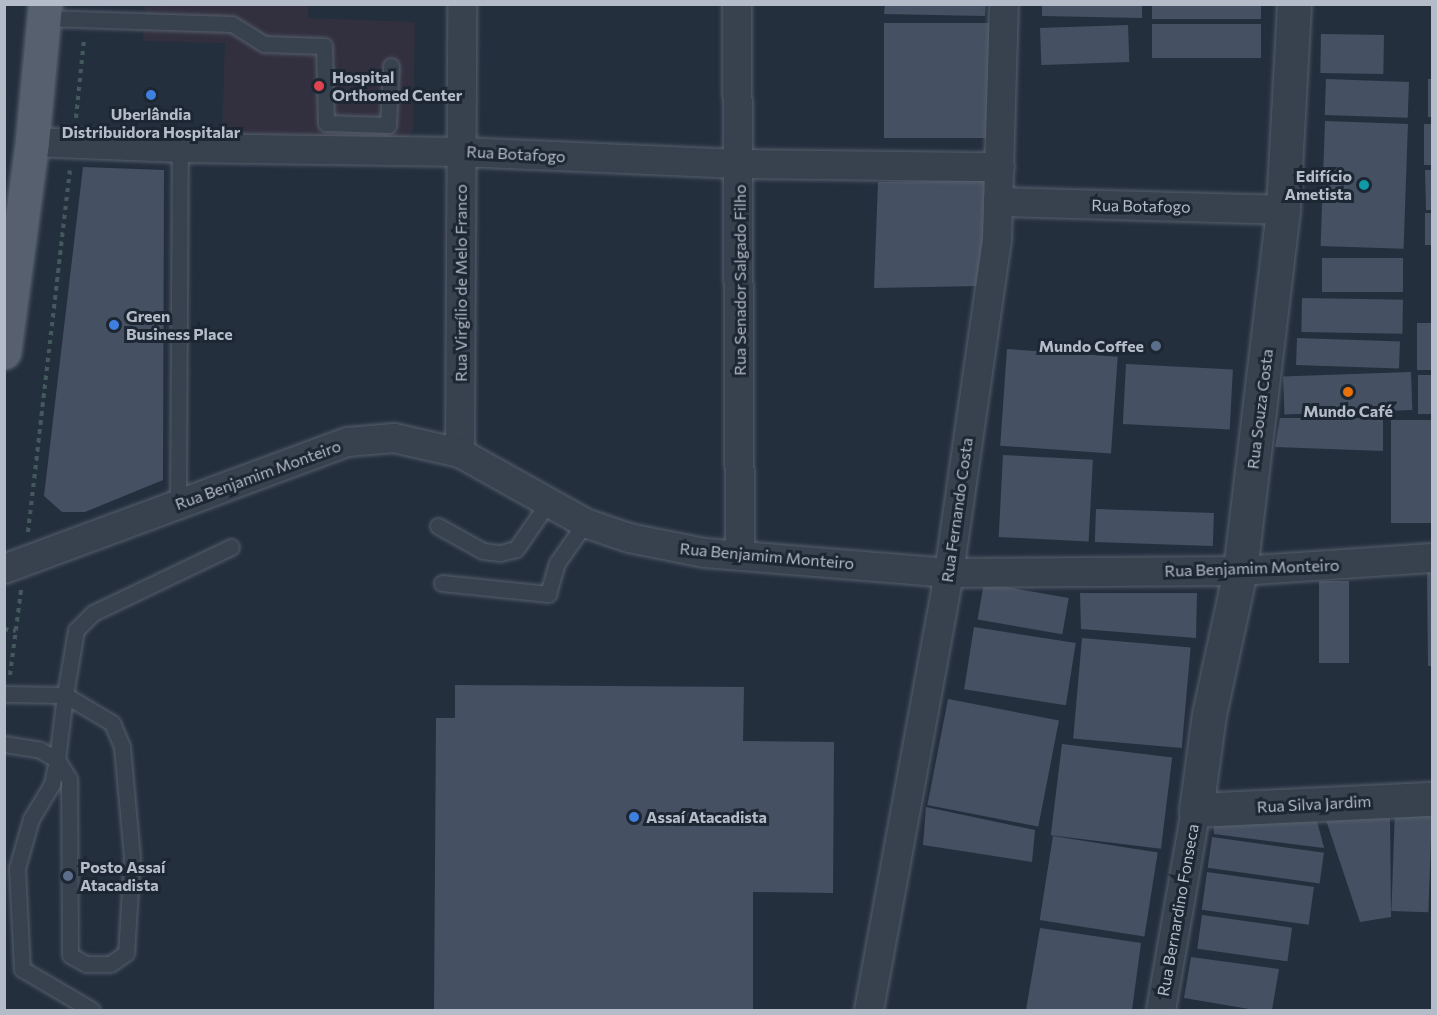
<!DOCTYPE html>
<html>
<head>
<meta charset="utf-8">
<style>
	body { margin:0 }
	#map { position:relative; width:1437px; height:1015px; overflow:hidden; background:#242f3e; font-family:Commissioner,sans-serif }
	div>[style] { position:absolute }
	.medical>* { inset:0; background:#32303f }
	.building>* { inset:0; background:#455162; transform-origin:0 0 }
	.path>* { height:4px; margin-top:-2px; transform-origin:0; background:repeating-linear-gradient(90deg,#44595c 0 4.5px,transparent 0 9px) }
	.roads { filter:drop-shadow(0 0 2px #565f6c) drop-shadow(0 0 2px #565f6c) }
	.service>* { height:15px; margin:-7.5px; padding:0 7.5px; transform-origin:7.5px; border-radius:7.5px; background:#38414e }
	.minor>* { height:28px; margin:-14px; padding:0 14px; transform-origin:14px; border-radius:14px; background:#38414e }
	.tertiary>* { height:33px; margin:-16.5px; padding:0 16.5px; transform-origin:16.5px; border-radius:16.5px; background:#38414e }
	.primary>* { height:33px; margin:-16.5px; padding:0 16.5px; transform-origin:16.5px; border-radius:16.5px; background:#56606e }
	.dots>* { width:16px; height:16px; translate:-50% -50%; box-sizing:border-box; border:3px solid #1d2633; border-radius:50% }
	span { translate:-50% -50%; white-space:nowrap; text-align:center; line-height:1.15; -webkit-text-stroke:6px #1d2633; paint-order:stroke }
	.poi-label { font-size:16px; color:#b4bcc9; font-weight:700 }
	.left { translate:0 -50%; text-align:left }
	.right { translate:-100% -50%; text-align:right }
	.street-label { font-size:16px; color:#b4bcc9 }
	.frame { position:absolute; inset:0; border:6px solid #b4bcc9; pointer-events:none }
</style>
</head>
<body>
<div id="map">
	<div class="medical">
		<i style="clip-path:polygon(128px 5px,308px 5px,308px 18px,415px 22px,413px 130px,405px 140px,222px 134px,225px 43px,143px 41px,145px 6px)"></i>
	</div>
	<div class="building">
		<i style="clip-path:polygon(885px 4px,986px 4px,985px 16px,884px 14px)"></i>
		<i style="clip-path:polygon(1042px 4px,1142px 4px,1142px 18px,1042px 16px)"></i>
		<i style="left:1152px;top:4px;width:109px;height:15px"></i>
		<i style="left:884px;top:23px;width:109px;height:115px"></i>
		<i style="left:1261px;top:24px;width:34px;height:109px;rotate:90deg"></i>
		<i style="left:1128px;top:25px;width:37px;height:88px;rotate:88deg"></i>
		<i style="left:1321px;top:34px;width:63px;height:39px;rotate:1deg"></i>
		<i style="left:1326px;top:79px;width:83px;height:36px;rotate:2deg"></i>
		<i style="left:1428px;top:79px;width:4px;height:38px"></i>
		<i style="left:1325px;top:121px;width:83px;height:125px;rotate:2deg"></i>
		<i style="left:1424px;top:124px;width:8px;height:41px"></i>
		<i style="clip-path:polygon(83px 167px,164px 170px,163px 480px,85px 512px,62px 512px,44px 496px)"></i>
		<i style="clip-path:polygon(1425px 170px,1432px 170px,1432px 210px,1426px 210px)"></i>
		<i style="clip-path:polygon(991px 180px,980px 286px,874px 288px,878px 182px)"></i>
		<i style="left:1425px;top:213px;width:7px;height:32px"></i>
		<i style="left:1322px;top:258px;width:81px;height:34px"></i>
		<i style="left:1302px;top:298px;width:101px;height:34px;rotate:1deg"></i>
		<i style="left:1417px;top:323px;width:15px;height:47px"></i>
		<i style="left:1297px;top:338px;width:103px;height:27px;rotate:2deg"></i>
		<i style="left:1007px;top:349px;width:111px;height:97px;rotate:4deg"></i>
		<i style="left:1126px;top:364px;width:107px;height:60px;rotate:3deg"></i>
		<i style="left:1411px;top:372px;width:38px;height:128px;rotate:88deg"></i>
		<i style="left:1418px;top:375px;width:14px;height:39px"></i>
		<i style="clip-path:polygon(1280px 418px,1383px 418px,1383px 451px,1275px 447px)"></i>
		<i style="left:1391px;top:420px;width:41px;height:103px"></i>
		<i style="left:1003px;top:455px;width:90px;height:82px;rotate:3deg"></i>
		<i style="left:1096px;top:509px;width:118px;height:33px;rotate:2deg"></i>
		<i style="clip-path:polygon(1427px 571px,1432px 571px,1432px 666px,1428px 666px)"></i>
		<i style="left:1319px;top:581px;width:30px;height:82px"></i>
		<i style="left:984px;top:583px;width:86px;height:37px;rotate:10deg"></i>
		<i style="clip-path:polygon(1080px 593px,1197px 593px,1196px 638px,1081px 629px)"></i>
		<i style="left:974px;top:627px;width:103px;height:63px;rotate:9deg"></i>
		<i style="left:1082px;top:638px;width:109px;height:101px;rotate:5deg"></i>
		<i style="clip-path:polygon(455px 685px,744px 687px,743px 741px,834px 742px,833px 893px,753px 892px,753px 1010px,434px 1010px,436px 718px,455px 718px)"></i>
		<i style="left:948px;top:699px;width:113px;height:108px;rotate:11deg"></i>
		<i style="left:1062px;top:744px;width:111px;height:92px;rotate:7deg"></i>
		<i style="clip-path:polygon(926px 807px,1035px 830px,1032px 862px,923px 845px)"></i>
		<i style="left:1395px;top:808px;width:37px;height:103px;rotate:2deg"></i>
		<i style="clip-path:polygon(1324px 814px,1390px 815px,1391px 917px,1360px 922px)"></i>
		<i style="clip-path:polygon(1213px 816px,1316px 817px,1324px 848px,1214px 834px)"></i>
		<i style="left:1053px;top:836px;width:106px;height:85px;rotate:9deg"></i>
		<i style="left:1212px;top:837px;width:113px;height:31px;rotate:8deg"></i>
		<i style="left:1207px;top:872px;width:108px;height:38px;rotate:8deg"></i>
		<i style="left:1202px;top:915px;width:91px;height:34px;rotate:8deg"></i>
		<i style="clip-path:polygon(1040px 928px,1141px 943px,1132px 1010px,1026px 1010px)"></i>
		<i style="clip-path:polygon(1191px 957px,1279px 969px,1272px 1010px,1255px 1010px,1184px 998px)"></i>
	</div>
	<div class="path">
		<i style="left:76px;top:118px;width:79px;rotate:-84.2deg"></i>
		<i style="left:28px;top:532px;width:364px;rotate:-83.4deg"></i>
		<i style="left:4px;top:629px;width:12px;rotate:9deg"></i>
		<i style="left:10px;top:675px;width:86px;rotate:-82.6deg"></i>
	</div>
	<div class="roads">
		<div class="service">
			<i style="left:44px;top:18px;width:188px;rotate:1.8deg"></i>
			<i style="left:232px;top:24px;width:38px;rotate:32deg"></i>
			<i style="left:264px;top:44px;width:60px;rotate:1.9deg"></i>
			<i style="left:324px;top:46px;width:77px;rotate:88.5deg"></i>
			<i style="left:326px;top:123px;width:62px;rotate:1.8deg"></i>
			<i style="left:388px;top:125px;width:59px;rotate:-87.1deg"></i>
			<i style="left:178px;top:504px;width:356px;rotate:-89.7deg"></i>
			<i style="left:438px;top:526px;width:51px;rotate:29.1deg"></i>
			<i style="left:483px;top:551px;width:17px;rotate:7deg"></i>
			<i style="left:500px;top:553px;width:16px;rotate:-14deg"></i>
			<i style="left:516px;top:549px;width:55px;rotate:-55.4deg"></i>
			<i style="left:442px;top:583px;width:107px;rotate:5.9deg"></i>
			<i style="left:548px;top:594px;width:32px;rotate:-74deg"></i>
			<i style="left:557px;top:563px;width:49px;rotate:-55deg"></i>
			<i style="left:4px;top:694px;width:61px;rotate:0.9deg"></i>
			<i style="left:65px;top:695px;width:66px;rotate:-80.4deg"></i>
			<i style="left:76px;top:630px;width:24px;rotate:-45deg"></i>
			<i style="left:93px;top:613px;width:153px;rotate:-25.6deg"></i>
			<i style="left:65px;top:695px;width:55px;rotate:30.8deg"></i>
			<i style="left:112px;top:723px;width:26px;rotate:67deg"></i>
			<i style="left:122px;top:747px;width:109px;rotate:84.8deg"></i>
			<i style="left:132px;top:856px;width:97px;rotate:93.5deg"></i>
			<i style="left:126px;top:953px;width:19px;rotate:145deg"></i>
			<i style="left:110px;top:964px;width:24px;rotate:180deg"></i>
			<i style="left:86px;top:964px;width:18px;rotate:-151deg"></i>
			<i style="left:70px;top:955px;width:176px;rotate:-90.3deg"></i>
			<i style="left:69px;top:779px;width:22px;rotate:-122deg"></i>
			<i style="left:57px;top:760px;width:65px;rotate:-83deg"></i>
			<i style="left:4px;top:744px;width:36px;rotate:9deg"></i>
			<i style="left:40px;top:750px;width:20px;rotate:30deg"></i>
			<i style="left:57px;top:760px;width:25px;rotate:102deg"></i>
			<i style="left:52px;top:784px;width:41px;rotate:121deg"></i>
			<i style="left:31px;top:819px;width:51px;rotate:105.9deg"></i>
			<i style="left:17px;top:868px;width:101px;rotate:87.2deg"></i>
			<i style="left:22px;top:969px;width:81px;rotate:30.4deg"></i>
		</div>
		<div class="minor">
			<i style="left:737px;top:4px;width:551px;rotate:89.69deg"></i>
			<i style="left:32px;top:142px;width:148px;rotate:2.3deg"></i>
			<i style="left:180px;top:148px;width:282px;rotate:0.8deg"></i>
			<i style="left:462px;top:152px;width:277px;rotate:2.5deg"></i>
			<i style="left:739px;top:164px;width:261px;rotate:0.7deg"></i>
			<i style="left:998px;top:202px;width:285px;rotate:1.6deg"></i>
			<i style="left:460px;top:453px;width:449px;rotate:-89.7deg"></i>
			<i style="left:4px;top:569px;width:367px;rotate:-20.3deg"></i>
			<i style="left:348px;top:442px;width:46px;rotate:-5deg"></i>
			<i style="left:394px;top:438px;width:68px;rotate:12.8deg"></i>
			<i style="left:460px;top:453px;width:143px;rotate:29.2deg"></i>
			<i style="left:585px;top:523px;width:46px;rotate:18.8deg"></i>
			<i style="left:629px;top:538px;width:77px;rotate:11.2deg"></i>
			<i style="left:705px;top:553px;width:245px;rotate:4.7deg"></i>
			<i style="left:949px;top:573px;width:291px;rotate:-0.4deg"></i>
			<i style="left:1240px;top:571px;width:192px;rotate:-3.9deg"></i>
			<i style="left:869px;top:1010px;width:444px;rotate:-79.6deg"></i>
			<i style="left:949px;top:573px;width:337px;rotate:-81.8deg"></i>
			<i style="left:997px;top:239px;width:235px;rotate:-88.3deg"></i>
			<i style="left:1161px;top:1010px;width:203px;rotate:-80.1deg"></i>
		</div>
		<div class="tertiary">
			<i style="left:1294px;top:4px;width:206px;rotate:93.1deg"></i>
			<i style="left:1283px;top:210px;width:364px;rotate:96.8deg"></i>
			<i style="left:1240px;top:571px;width:146px;rotate:102.2deg"></i>
			<i style="left:1209px;top:714px;width:97px;rotate:97.7deg"></i>
			<i style="left:1196px;top:810px;width:236px;rotate:-2.7deg"></i>
		</div>
		<div class="primary">
			<i style="left:4px;top:352px;width:212px;rotate:-82.4deg"></i>
			<i style="left:32px;top:142px;width:139px;rotate:-84.6deg"></i>
		</div>
	</div>
	<div class="dots">
		<i style="left:319px;top:86px;background:#e0444e"></i>
		<i style="left:151px;top:95px;background:#3f7fe0"></i>
		<i style="left:1364px;top:185px;background:#0f9aa8"></i>
		<i style="left:114px;top:325px;background:#3f7fe0"></i>
		<i style="left:1156px;top:346px;background:#5c6f8a"></i>
		<i style="left:1348px;top:392px;background:#e8710a"></i>
		<i style="left:634px;top:817px;background:#3f7fe0"></i>
		<i style="left:68px;top:876px;background:#5c6f8a"></i>
	</div>
	<div class="poi-label">
		<span class="left" style="left:332px;top:86px">Hospital<br>Orthomed Center</span>
		<span style="left:151px;top:123px">Uberlândia<br>Distribuidora Hospitalar</span>
		<span class="right" style="left:1352px;top:185px">Edifício<br>Ametista</span>
		<span class="left" style="left:126px;top:325px">Green<br>Business Place</span>
		<span class="right" style="left:1144px;top:346px">Mundo Coffee</span>
		<span style="left:1348px;top:411px">Mundo Café</span>
		<span class="left" style="left:646px;top:817px">Assaí Atacadista</span>
		<span class="left" style="left:80px;top:876px">Posto Assaí<br>Atacadista</span>
	</div>
	<div class="street-label">
		<span style="left:516px;top:154px;rotate:3deg">Rua Botafogo</span>
		<span style="left:1141px;top:206px;rotate:1deg">Rua Botafogo</span>
		<span style="left:740px;top:280px;rotate:-90deg">Rua Senador Salgado Filho</span>
		<span style="left:461px;top:283px;rotate:-90deg">Rua Virgílio de Melo Franco</span>
		<span style="left:1260px;top:409px;rotate:-83deg">Rua Souza Costa</span>
		<span style="left:258px;top:475px;rotate:-20deg">Rua Benjamim Monteiro</span>
		<span style="left:957px;top:510px;rotate:-82deg">Rua Fernando Costa</span>
		<span style="left:767px;top:556px;rotate:5deg">Rua Benjamim Monteiro</span>
		<span style="left:1252px;top:568px;rotate:-2deg">Rua Benjamim Monteiro</span>
		<span style="left:1314px;top:804px;rotate:-3deg">Rua Silva Jardim</span>
		<span style="left:1178px;top:910px;rotate:-80deg">Rua Bernardino Fonseca</span>
	</div>
	<div class="frame"></div>
</div>
</body>
</html>
